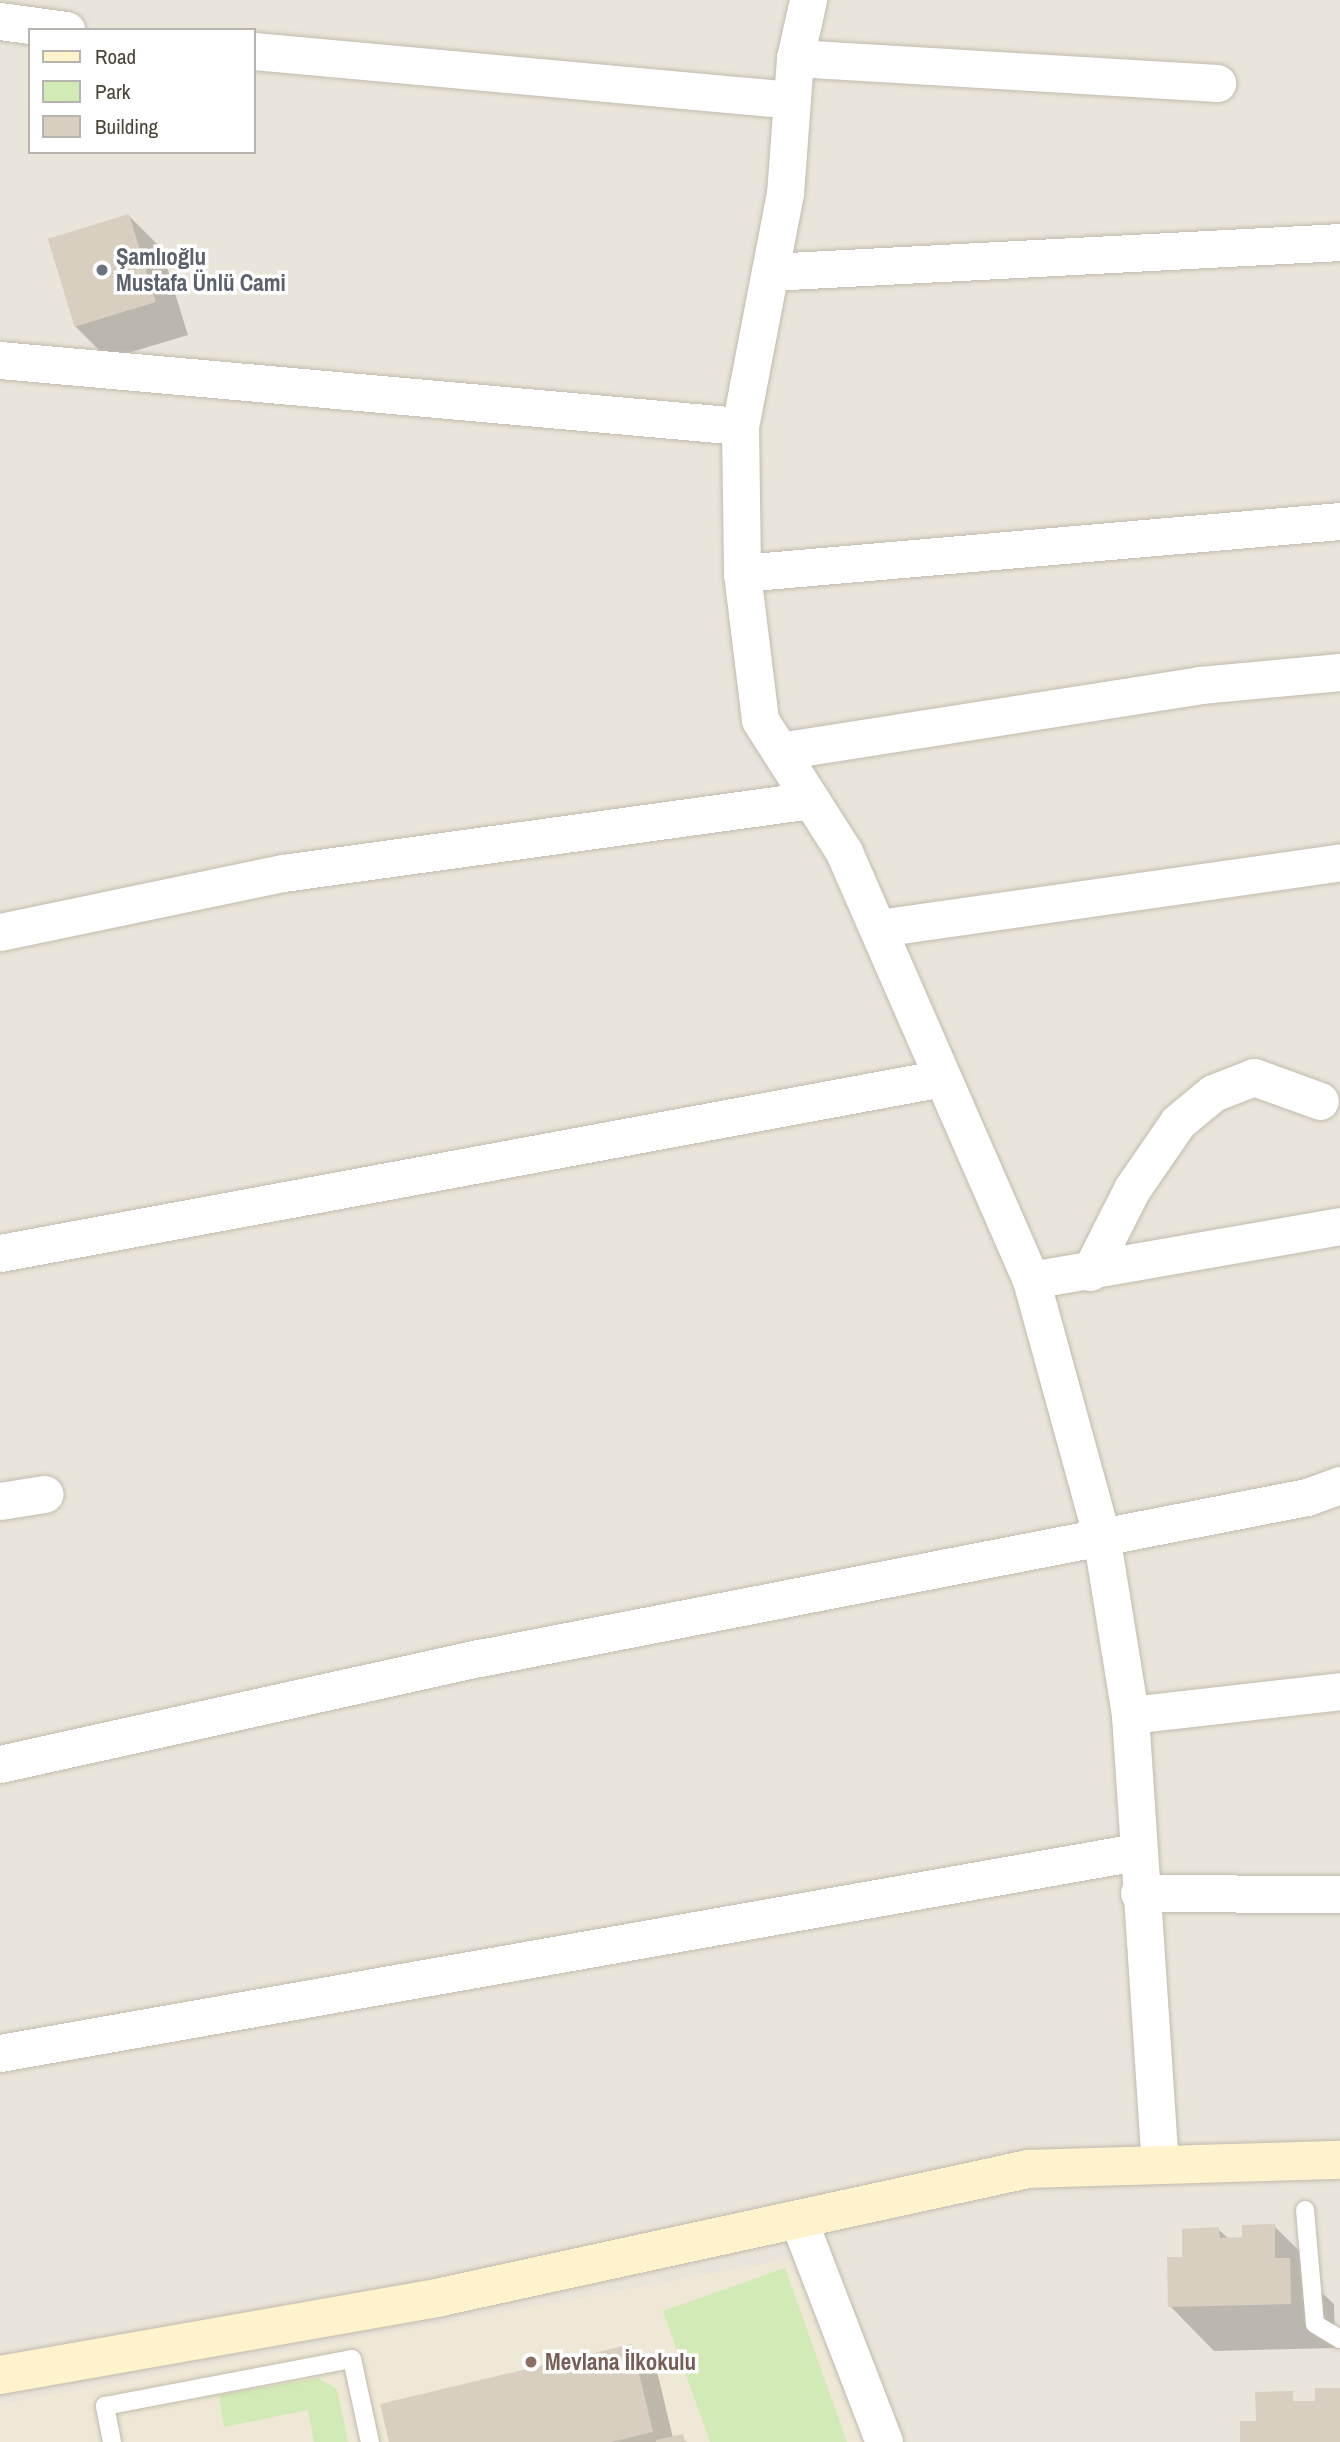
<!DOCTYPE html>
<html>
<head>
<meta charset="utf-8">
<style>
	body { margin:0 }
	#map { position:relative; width:1340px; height:2442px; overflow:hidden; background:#f6f3ec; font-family:"Archivo Narrow",sans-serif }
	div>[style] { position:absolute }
	.residential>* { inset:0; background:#eae5da }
	.education>* { inset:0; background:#efe8d6 }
	.green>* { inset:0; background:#d2eab5 }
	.shadow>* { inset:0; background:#0003 }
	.building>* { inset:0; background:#d8cfc1; transform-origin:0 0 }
	.roads { filter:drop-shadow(0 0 2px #c2bbae) drop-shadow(0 0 2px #c2bbae) }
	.lane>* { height:18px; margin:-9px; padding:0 9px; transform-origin:9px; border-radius:9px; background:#fff }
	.street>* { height:37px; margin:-18.5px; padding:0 18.5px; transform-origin:18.5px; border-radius:18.5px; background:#fff }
	.secondary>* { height:38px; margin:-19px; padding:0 19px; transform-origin:19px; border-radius:19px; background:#fff3cd }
	.dots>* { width:19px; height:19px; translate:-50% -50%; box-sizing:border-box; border:4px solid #fff; border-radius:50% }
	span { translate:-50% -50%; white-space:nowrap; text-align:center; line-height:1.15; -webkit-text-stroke:7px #fff; paint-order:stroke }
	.worship-label { font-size:23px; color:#5b616d; font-weight:700 }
	.left { translate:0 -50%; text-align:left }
	.education-label { font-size:23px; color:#785e54; font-weight:700 }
	.legend { position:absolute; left:28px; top:28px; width:228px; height:126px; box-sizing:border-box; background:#fff; border:2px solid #b7b4b0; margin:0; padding:9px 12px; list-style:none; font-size:21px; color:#4b4439 }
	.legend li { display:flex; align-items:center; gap:14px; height:35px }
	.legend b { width:35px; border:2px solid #b7b4b0 }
</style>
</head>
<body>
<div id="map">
	<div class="residential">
		<i style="clip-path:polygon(evenodd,0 0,1340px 0,1340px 2442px,0 2442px,0 0,30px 30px,254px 30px,254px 152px,30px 152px,30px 30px)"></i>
	</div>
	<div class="education">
		<i style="clip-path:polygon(791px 2259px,863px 2442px,0 2442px,0 2404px)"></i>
	</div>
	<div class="green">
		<i style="clip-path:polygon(785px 2268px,847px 2442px,710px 2442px,663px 2311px)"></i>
		<i style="clip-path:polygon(318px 2378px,337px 2389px,348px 2442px,314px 2442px,308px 2410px,224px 2427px,219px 2395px)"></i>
	</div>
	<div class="shadow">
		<i style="clip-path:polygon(129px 216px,161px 248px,188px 335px,108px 359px,75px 326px)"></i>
		<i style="clip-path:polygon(1274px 2226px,1319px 2270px,1319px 2290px,1334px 2304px,1335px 2348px,1214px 2351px,1170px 2306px,1184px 2259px,1218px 2229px,1229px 2239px,1244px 2239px)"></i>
		<i style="clip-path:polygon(631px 2346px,657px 2371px,673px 2438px,688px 2442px,391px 2442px)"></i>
	</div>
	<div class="building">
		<i style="left:129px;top:214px;width:92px;height:85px;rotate:73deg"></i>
		<i style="clip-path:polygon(1275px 2224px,1275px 2258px,1290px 2258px,1291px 2304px,1168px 2307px,1167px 2257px,1182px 2257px,1182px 2229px,1219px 2227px,1220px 2238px,1242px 2237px,1242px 2225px)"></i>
		<i style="clip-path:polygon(632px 2344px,653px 2432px,611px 2442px,389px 2442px,380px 2404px)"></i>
		<i style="clip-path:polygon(1315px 2388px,1340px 2388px,1340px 2442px,1240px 2442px,1240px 2421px,1256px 2421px,1255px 2392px,1293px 2391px,1293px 2401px,1315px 2401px)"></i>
		<i style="clip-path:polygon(683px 2434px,685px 2442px,656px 2442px,656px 2440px)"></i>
	</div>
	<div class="roads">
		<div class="lane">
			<i style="left:1305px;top:2210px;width:114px;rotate:85deg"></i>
			<i style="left:1315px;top:2324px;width:29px;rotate:31deg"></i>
			<i style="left:112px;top:2442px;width:37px;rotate:-101deg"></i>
			<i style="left:105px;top:2406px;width:251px;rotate:-10.8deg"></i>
			<i style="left:352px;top:2359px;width:85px;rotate:77.8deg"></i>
		</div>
		<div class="street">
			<i style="left:808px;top:0;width:59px;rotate:102.6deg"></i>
			<i style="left:795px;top:58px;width:135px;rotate:94.2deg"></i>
			<i style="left:785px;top:193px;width:237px;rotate:100.9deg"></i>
			<i style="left:740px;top:426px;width:147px;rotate:89.2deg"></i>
			<i style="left:742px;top:573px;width:148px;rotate:83deg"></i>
			<i style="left:760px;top:720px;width:156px;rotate:57.5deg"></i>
			<i style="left:844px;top:852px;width:467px;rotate:66.4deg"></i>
			<i style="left:1031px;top:1280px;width:264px;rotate:74.6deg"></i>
			<i style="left:1101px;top:1535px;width:182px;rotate:80.8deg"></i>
			<i style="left:1130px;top:1715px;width:447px;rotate:86.2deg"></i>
			<i style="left:0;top:21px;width:67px;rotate:7.8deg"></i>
			<i style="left:254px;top:51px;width:540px;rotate:5.2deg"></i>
			<i style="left:795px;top:58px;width:423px;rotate:3.4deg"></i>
			<i style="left:770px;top:272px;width:571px;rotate:-3.01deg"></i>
			<i style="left:0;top:360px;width:743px;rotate:5.1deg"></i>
			<i style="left:742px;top:573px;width:600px;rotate:-4.97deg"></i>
			<i style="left:780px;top:751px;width:425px;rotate:-8.9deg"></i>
			<i style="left:1200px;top:685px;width:141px;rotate:-5.3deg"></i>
			<i style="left:879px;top:928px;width:466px;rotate:-8.1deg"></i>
			<i style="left:0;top:932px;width:289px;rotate:-11.8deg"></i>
			<i style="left:283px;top:873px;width:533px;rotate:-7.87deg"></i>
			<i style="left:0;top:1253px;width:958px;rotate:-10.52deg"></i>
			<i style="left:1090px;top:1272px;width:93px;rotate:-63.2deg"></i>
			<i style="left:1132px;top:1189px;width:81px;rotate:-55.5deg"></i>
			<i style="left:1178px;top:1122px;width:45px;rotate:-39.6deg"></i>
			<i style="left:1213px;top:1093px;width:44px;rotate:-21.3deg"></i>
			<i style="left:1254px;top:1077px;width:70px;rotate:20deg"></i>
			<i style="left:1031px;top:1280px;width:314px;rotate:-9.9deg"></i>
			<i style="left:0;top:1501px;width:45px;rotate:-9deg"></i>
			<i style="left:1130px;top:1715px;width:211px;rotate:-6.5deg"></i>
			<i style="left:0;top:1764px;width:492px;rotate:-12.5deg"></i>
			<i style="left:480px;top:1658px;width:843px;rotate:-11.02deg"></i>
			<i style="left:1307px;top:1497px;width:35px;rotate:-20deg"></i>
			<i style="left:1139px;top:1893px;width:201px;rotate:0.3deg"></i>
			<i style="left:0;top:2053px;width:1154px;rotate:-10.03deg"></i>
			<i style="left:798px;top:2219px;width:239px;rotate:68.9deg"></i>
		</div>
		<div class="secondary">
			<i style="left:0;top:2375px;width:448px;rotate:-10deg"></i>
			<i style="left:441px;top:2297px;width:601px;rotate:-12.3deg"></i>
			<i style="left:1028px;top:2169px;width:312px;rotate:-1.7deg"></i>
		</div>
	</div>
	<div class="dots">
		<i style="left:102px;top:270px;background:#6b7280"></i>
		<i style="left:531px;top:2362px;background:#8d6e63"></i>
	</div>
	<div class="worship-label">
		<span class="left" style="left:116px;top:270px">Şamlıoğlu<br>Mustafa Ünlü Cami</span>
	</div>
	<div class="education-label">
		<span class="left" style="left:545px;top:2362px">Mevlana İlkokulu</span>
	</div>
	<ul class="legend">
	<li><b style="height:9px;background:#fff3cd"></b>Road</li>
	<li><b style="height:19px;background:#d2eab5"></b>Park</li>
	<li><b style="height:19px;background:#d8cfc1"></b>Building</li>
	</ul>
</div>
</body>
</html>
